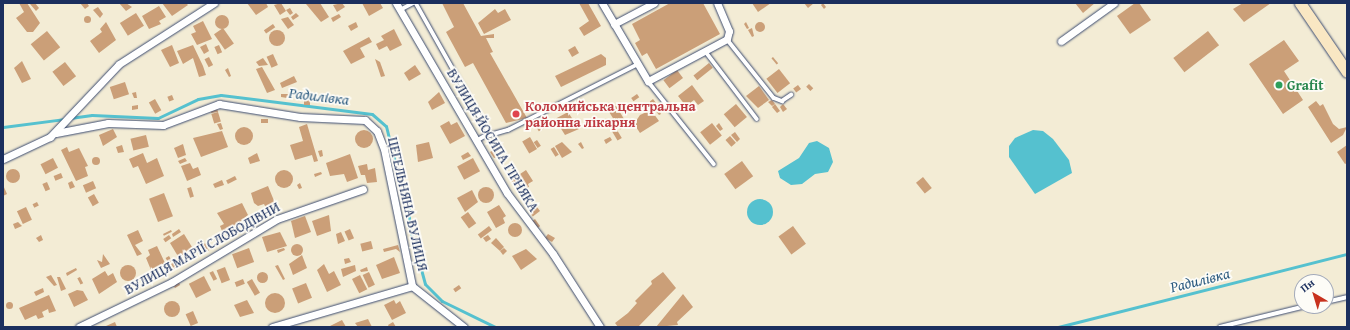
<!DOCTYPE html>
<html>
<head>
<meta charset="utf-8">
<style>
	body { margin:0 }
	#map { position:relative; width:1350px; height:330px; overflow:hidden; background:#f3ecd5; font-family:"Gentium Book Plus",serif }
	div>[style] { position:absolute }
	.water>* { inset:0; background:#55c1cf }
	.round { border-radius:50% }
	.stream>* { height:3px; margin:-1.5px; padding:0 1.5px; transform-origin:1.5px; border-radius:1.5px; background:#55c1cf }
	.building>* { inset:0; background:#cb9f78; transform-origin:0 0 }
	.roads { filter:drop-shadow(0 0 1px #3b4b70) drop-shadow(0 0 1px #3b4b70) }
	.lane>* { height:3.5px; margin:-1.75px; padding:0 1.75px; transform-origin:1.75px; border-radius:1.75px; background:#fff }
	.street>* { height:7px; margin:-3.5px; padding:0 3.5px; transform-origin:3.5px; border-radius:3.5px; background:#fff }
	.secondary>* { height:11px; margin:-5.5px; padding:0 5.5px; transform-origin:5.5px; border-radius:5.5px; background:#f9e7c3 }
	.dots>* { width:11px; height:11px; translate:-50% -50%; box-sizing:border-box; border:2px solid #fdfcf7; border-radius:50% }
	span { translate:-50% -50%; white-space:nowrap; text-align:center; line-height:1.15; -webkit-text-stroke:3.5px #fdfcf7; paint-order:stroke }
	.leisure-label { font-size:14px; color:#27864d; font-weight:700 }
	.left { translate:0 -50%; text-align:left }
	.health-label { font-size:14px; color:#be3a42; font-weight:700 }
	.street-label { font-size:14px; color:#1b2f5e }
	.water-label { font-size:15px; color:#2c5b80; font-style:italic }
	.frame { position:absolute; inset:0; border:4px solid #1b2f5e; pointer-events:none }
	.north { position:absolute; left:1294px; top:274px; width:40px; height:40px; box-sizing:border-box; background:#fdfcf7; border:1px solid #a3aaba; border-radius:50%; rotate:322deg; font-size:11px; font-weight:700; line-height:16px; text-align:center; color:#1b2f5e }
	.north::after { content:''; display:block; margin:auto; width:14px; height:18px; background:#c8321e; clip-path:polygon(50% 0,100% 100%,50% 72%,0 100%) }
</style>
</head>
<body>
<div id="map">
	<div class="water">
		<i style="clip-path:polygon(1033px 130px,1043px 131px,1053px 139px,1069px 160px,1072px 173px,1035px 194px,1009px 157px,1009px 146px,1015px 138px)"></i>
		<i style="clip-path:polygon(817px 141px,829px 148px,833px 162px,828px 172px,815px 174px,802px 184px,791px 185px,780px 178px,778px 171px,799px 158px,809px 143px)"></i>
		<i class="round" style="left:747px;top:199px;width:26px;height:26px"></i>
	</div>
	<div class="stream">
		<i style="left:70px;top:118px;width:22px;rotate:-8deg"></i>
		<i style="left:92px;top:115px;width:66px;rotate:2.6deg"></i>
		<i style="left:158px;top:118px;width:44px;rotate:-25.4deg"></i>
		<i style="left:198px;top:99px;width:23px;rotate:-10deg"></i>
		<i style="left:221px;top:95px;width:152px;rotate:7.2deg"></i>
		<i style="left:372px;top:114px;width:18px;rotate:41deg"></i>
		<i style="left:386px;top:126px;width:50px;rotate:76.2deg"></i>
		<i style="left:398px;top:175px;width:24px;rotate:62deg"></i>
		<i style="left:409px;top:196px;width:29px;rotate:90deg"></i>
		<i style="left:409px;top:225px;width:61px;rotate:74.8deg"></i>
		<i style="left:425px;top:284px;width:24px;rotate:45deg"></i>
		<i style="left:442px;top:301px;width:59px;rotate:26.1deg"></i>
		<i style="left:3px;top:127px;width:63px;rotate:-7.4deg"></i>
		<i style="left:1058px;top:327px;width:298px;rotate:-14.2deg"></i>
	</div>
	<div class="building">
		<i style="clip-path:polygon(19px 3px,27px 3px,40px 23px,33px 32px,27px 32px,16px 18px,24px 12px)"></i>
		<i style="clip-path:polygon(35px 3px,39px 8px,36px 11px,30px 4px)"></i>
		<i style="clip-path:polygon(80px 3px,87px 3px,89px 6px,85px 9px)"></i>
		<i style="clip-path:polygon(119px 3px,126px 3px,132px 7px,126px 11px)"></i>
		<i style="clip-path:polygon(162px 3px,186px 3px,188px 5px,172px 16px)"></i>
		<i style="clip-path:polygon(247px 3px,266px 3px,268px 7px,256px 15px)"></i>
		<i style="clip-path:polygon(281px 3px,286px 11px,280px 15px,274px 5px)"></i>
		<i style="clip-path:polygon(320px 3px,329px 17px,321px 22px,306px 4px)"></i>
		<i style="clip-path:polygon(342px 3px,345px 7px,337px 12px,333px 5px)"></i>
		<i style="clip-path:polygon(362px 3px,380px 3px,383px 8px,369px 16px)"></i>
		<i style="clip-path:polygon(442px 3px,463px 3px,481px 36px,494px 34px,494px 38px,486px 38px,493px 52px,490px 53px,527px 118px,506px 123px,473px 63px,465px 67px,446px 32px,454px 27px)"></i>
		<i style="clip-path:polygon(579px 3px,588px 3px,601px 26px,584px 36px,579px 28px,589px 21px)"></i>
		<i style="clip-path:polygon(670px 3px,703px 3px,720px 34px,656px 69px,647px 53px,642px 56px,635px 43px,640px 40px,632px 24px)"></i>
		<i style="clip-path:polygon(752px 3px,771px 3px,758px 12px)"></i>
		<i style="clip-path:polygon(804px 3px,814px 3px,808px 8px)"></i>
		<i style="clip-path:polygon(823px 3px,826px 7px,824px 9px,821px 5px)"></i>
		<i style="clip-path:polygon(1075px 3px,1095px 3px,1083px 13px)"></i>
		<i style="clip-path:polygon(1135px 3px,1139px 3px,1151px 20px,1130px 34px,1117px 16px)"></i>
		<i style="clip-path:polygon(1243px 3px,1271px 3px,1244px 22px,1233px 9px)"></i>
		<i style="clip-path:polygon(159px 6px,166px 17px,159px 21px,161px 24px,149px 29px,142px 16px)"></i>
		<i style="clip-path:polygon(98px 7px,103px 14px,100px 18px,93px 10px)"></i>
		<i style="clip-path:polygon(290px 8px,293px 13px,290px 15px,286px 10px)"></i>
		<i style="clip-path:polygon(495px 9px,498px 13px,505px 9px,511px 20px,484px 34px,478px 23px)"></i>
		<i style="left:136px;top:13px;width:15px;height:19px;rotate:58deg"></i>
		<i style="clip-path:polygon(296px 13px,299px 16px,293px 20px,291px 17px)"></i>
		<i style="clip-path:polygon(339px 14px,341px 17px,333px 22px,331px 18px)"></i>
		<i class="round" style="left:215px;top:15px;width:14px;height:14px"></i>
		<i class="round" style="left:83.5px;top:15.5px;width:7px;height:7px"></i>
		<i style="clip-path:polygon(288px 17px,294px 25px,288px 29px,281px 19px)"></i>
		<i style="clip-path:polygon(203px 21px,212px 39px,197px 45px,191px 34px,196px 32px,193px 26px)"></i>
		<i style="clip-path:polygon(106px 22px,116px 40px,99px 53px,90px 41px,102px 32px,100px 29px)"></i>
		<i style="clip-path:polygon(356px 22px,358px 27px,351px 31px,348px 26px)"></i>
		<i style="clip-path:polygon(746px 22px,749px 28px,747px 29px,744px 24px)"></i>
		<i class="round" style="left:755px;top:22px;width:10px;height:10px"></i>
		<i style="left:273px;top:24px;width:4px;height:11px;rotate:56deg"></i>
		<i style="left:223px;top:28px;width:19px;height:11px;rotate:55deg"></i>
		<i style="clip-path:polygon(752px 28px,754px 36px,752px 37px,748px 30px)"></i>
		<i style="clip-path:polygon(394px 29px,402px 45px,390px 51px,387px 46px,379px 50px,376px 44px,384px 40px,381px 36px)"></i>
		<i class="round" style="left:269px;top:30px;width:16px;height:16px"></i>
		<i style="left:47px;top:31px;width:21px;height:21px;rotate:51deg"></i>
		<i style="left:1208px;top:31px;width:18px;height:44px;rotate:52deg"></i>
		<i style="clip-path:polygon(369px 37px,372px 42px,360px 48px,365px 57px,351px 64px,343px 51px)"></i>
		<i style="clip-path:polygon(1284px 40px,1299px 61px,1284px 71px,1303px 100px,1283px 114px,1249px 64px)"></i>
		<i style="clip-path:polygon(206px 44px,209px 51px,204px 54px,200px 47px)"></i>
		<i style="clip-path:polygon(172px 45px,179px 63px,170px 67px,161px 50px)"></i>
		<i style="clip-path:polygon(193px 45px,203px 66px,206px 75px,199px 77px,193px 58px,183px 64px,177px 51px)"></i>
		<i style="left:219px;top:45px;width:8px;height:5px;rotate:67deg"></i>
		<i style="left:575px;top:46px;width:8px;height:8px;rotate:60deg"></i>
		<i style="left:273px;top:54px;width:12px;height:7px;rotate:66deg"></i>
		<i style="clip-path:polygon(601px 54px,606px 58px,606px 65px,561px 87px,555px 76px)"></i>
		<i style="left:209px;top:57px;width:9px;height:5px;rotate:63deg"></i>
		<i style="left:773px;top:57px;width:8px;height:2px;rotate:50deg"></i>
		<i style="clip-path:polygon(263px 58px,268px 65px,259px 66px,256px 62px)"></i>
		<i style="clip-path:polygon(375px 59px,380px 62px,385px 76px,381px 77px)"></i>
		<i style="clip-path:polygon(22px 61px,31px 79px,22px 83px,14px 68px)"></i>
		<i style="left:65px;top:62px;width:18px;height:16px;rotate:52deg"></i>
		<i style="left:709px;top:63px;width:6px;height:20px;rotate:51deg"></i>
		<i style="clip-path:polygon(415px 65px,421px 74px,409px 81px,404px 73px)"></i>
		<i style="clip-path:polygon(262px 67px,275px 90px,267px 93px,256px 69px)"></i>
		<i style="clip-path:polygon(228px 68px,231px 76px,229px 77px,225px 70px)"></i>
		<i style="left:779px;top:69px;width:18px;height:16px;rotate:52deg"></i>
		<i style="left:677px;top:70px;width:10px;height:17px;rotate:53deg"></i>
		<i style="clip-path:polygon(294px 76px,297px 82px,282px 88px,280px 83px)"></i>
		<i style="left:125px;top:82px;width:13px;height:16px;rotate:72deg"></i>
		<i style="left:809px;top:84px;width:6px;height:4px;rotate:45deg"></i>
		<i style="clip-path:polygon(692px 85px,704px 101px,698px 105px,694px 100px,686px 106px,678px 96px)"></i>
		<i style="left:798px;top:85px;width:5px;height:6px;rotate:53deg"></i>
		<i style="clip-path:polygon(759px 86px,769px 100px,758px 108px,746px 96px)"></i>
		<i style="clip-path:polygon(136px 92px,137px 98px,134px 98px,132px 93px)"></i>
		<i style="left:304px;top:92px;width:6px;height:13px"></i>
		<i style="clip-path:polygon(439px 92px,445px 103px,432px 110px,428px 102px)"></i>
		<i style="clip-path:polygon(281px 94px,288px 94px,287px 98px,281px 97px)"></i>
		<i style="left:637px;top:94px;width:4px;height:7px;rotate:56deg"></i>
		<i style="left:172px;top:95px;width:5px;height:5px;rotate:68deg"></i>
		<i style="left:155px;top:99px;width:13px;height:7px;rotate:61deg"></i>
		<i style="left:653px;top:99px;width:5px;height:4px;rotate:53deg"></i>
		<i style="clip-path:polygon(772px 100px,775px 104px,772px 106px,768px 102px)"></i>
		<i style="clip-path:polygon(1316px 101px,1320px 106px,1323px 104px,1333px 124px,1339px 129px,1347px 127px,1343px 135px,1331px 143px,1308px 107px)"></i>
		<i style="left:736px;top:104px;width:17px;height:16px;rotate:50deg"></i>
		<i style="clip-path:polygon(775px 104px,780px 111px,777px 113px,772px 107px)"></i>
		<i style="clip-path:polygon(783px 104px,787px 109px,783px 112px,780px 107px)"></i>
		<i style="clip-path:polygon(138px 105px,138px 109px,132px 110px,132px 106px)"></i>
		<i style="left:616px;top:106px;width:22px;height:9px;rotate:58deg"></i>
		<i style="clip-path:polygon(217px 108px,218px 112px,211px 113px,210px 110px)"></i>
		<i style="clip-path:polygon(658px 109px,661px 114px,659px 115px,655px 110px)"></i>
		<i style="clip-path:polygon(651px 110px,659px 121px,640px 133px,634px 124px,640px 115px)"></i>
		<i style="left:218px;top:112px;width:10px;height:7px;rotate:73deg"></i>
		<i style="clip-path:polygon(568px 112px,579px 129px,565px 135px,555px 119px)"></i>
		<i style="left:261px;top:119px;width:7px;height:4px"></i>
		<i style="left:611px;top:120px;width:21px;height:5px;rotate:59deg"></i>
		<i style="clip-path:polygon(449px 121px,451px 125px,457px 122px,465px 136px,450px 144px,440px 126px)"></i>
		<i style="clip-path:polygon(221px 123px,223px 129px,220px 130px,217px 124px)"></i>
		<i style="left:712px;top:123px;width:16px;height:15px;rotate:52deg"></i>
		<i style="clip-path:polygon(719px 123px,723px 129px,720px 131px,716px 126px)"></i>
		<i style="clip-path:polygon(307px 124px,318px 161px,314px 162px,312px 155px,295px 160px,290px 145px,303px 141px,299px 127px)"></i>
		<i style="left:544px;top:124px;width:4px;height:8px;rotate:63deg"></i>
		<i class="round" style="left:235px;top:127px;width:18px;height:18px"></i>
		<i style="clip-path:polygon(113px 129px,117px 137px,103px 146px,99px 135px)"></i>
		<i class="round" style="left:355px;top:130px;width:18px;height:18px"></i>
		<i style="clip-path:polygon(222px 131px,228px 147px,201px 157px,193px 138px)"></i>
		<i style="clip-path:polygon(735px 132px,740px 139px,737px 142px,731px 135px)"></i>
		<i style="left:146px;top:135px;width:12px;height:16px;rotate:76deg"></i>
		<i style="left:730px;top:136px;width:9px;height:6px;rotate:49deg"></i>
		<i style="left:530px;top:137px;width:14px;height:9px;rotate:60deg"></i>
		<i style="clip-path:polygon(610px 137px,612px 140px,606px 144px,604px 140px)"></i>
		<i style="left:537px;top:140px;width:7px;height:4px;rotate:56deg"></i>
		<i style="clip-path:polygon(429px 142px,433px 158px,418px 162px,416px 145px)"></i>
		<i style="clip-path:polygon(562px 142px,572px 152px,562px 158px,555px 146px)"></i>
		<i style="clip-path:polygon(581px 142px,584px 148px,582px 149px,578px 144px)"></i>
		<i style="clip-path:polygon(183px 144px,186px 155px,178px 158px,174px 148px)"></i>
		<i style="clip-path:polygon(122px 145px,124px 152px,118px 153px,116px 147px)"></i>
		<i style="clip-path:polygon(1347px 145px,1347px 163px,1345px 164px,1337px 152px)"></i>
		<i style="clip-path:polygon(67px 147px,69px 152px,79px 148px,88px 166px,85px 167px,88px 176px,76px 181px,61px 150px)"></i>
		<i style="left:554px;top:147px;width:9px;height:4px;rotate:58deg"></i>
		<i style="clip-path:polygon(322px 150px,323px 156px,320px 157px,318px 151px)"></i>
		<i style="clip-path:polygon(493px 150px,497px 157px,494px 158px,490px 152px)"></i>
		<i style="clip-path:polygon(468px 152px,471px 156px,463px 160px,461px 156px)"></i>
		<i style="clip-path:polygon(143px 153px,147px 163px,157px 158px,164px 176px,146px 184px,138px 166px,133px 168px,129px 159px)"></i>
		<i style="clip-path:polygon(257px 153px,260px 161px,250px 164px,248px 158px)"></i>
		<i style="clip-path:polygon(350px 154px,358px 178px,347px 182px,344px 174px,330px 176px,326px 163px)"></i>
		<i class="round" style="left:92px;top:157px;width:8px;height:8px"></i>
		<i style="left:53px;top:158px;width:11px;height:14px;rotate:63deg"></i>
		<i style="clip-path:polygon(185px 158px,187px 161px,180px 164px,178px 161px)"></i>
		<i style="left:473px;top:158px;width:15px;height:18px;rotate:62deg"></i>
		<i style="left:742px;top:161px;width:19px;height:22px;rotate:54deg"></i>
		<i style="clip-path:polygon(190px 163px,193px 169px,198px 167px,201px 175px,187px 181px,181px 166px)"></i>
		<i style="clip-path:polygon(367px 164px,368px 170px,375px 168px,377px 182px,367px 183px,365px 175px,361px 175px,358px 166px)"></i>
		<i class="round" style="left:6px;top:169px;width:14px;height:14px"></i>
		<i class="round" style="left:275px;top:170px;width:18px;height:18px"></i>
		<i style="clip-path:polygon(526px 170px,533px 181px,528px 184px,529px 187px,517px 190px,511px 180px)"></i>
		<i style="clip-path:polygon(321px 172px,322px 174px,315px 177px,314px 174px)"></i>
		<i style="left:61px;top:173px;width:5px;height:8px;rotate:68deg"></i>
		<i style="left:235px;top:176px;width:4px;height:10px;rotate:63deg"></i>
		<i style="left:923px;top:177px;width:14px;height:9px;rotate:51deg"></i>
		<i style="clip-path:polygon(222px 180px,224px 185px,215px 188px,213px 184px)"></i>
		<i style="clip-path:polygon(72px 181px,75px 187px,70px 189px,68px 183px)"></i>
		<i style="left:93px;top:181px;width:8px;height:11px;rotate:67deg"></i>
		<i style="left:47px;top:182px;width:8px;height:5px;rotate:67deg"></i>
		<i style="clip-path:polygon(300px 183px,302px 188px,299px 189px,297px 185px)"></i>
		<i style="clip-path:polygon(3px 185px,7px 194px,3px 196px)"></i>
		<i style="clip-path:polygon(268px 186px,277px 208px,268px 212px,264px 204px,258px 206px,254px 203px,251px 193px)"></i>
		<i class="round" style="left:478px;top:187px;width:16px;height:16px"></i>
		<i style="left:191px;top:187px;width:10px;height:4px;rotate:73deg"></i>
		<i style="clip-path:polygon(472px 190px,478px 202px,465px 212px,457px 198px)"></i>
		<i style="left:164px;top:193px;width:25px;height:16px;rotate:69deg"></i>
		<i style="left:94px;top:194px;width:10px;height:7px;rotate:61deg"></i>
		<i style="left:37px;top:202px;width:4px;height:5px;rotate:63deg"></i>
		<i style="clip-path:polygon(242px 203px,248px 215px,232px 229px,222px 231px,220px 226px,224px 224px,217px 213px)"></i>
		<i style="clip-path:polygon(499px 205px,506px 216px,503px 218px,505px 223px,496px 228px,487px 212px)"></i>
		<i style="left:26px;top:207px;width:14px;height:10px;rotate:65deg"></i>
		<i style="left:537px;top:207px;width:5px;height:9px;rotate:53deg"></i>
		<i style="left:468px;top:212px;width:14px;height:9px;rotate:54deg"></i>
		<i style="clip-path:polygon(329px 215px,331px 231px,317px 236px,312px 221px)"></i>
		<i style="clip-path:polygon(305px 216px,311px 232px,295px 238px,291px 221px)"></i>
		<i style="clip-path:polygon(535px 219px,540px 226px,537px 229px,531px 222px)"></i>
		<i style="clip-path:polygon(18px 222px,22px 226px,15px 229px,13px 224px)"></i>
		<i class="round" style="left:508px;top:223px;width:14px;height:14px"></i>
		<i style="left:489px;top:226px;width:5px;height:14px;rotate:53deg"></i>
		<i style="left:793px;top:226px;width:22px;height:18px;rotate:54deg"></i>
		<i style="clip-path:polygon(179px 229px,181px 232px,173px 237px,172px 234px)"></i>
		<i style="left:350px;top:229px;width:10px;height:6px;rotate:66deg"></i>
		<i style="clip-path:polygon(138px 230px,143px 241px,135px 245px,142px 254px,137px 256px,127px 235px)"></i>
		<i style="left:171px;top:230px;width:2px;height:9px;rotate:63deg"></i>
		<i style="clip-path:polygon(280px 232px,287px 246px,267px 252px,262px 237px)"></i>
		<i style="clip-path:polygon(341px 232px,345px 241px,338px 244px,336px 234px)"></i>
		<i style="clip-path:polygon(184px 234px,192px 247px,179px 258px,170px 243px)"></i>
		<i style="clip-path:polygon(548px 234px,555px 238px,552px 242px,545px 238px)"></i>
		<i style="clip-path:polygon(41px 235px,43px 240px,39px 242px,36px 238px)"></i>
		<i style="left:169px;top:235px;width:4px;height:7px;rotate:56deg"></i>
		<i style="clip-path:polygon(488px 235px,491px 239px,486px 242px,483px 238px)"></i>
		<i style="clip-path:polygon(496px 238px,504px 247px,500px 251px,491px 243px)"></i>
		<i style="left:371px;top:241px;width:8px;height:11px;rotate:76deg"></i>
		<i style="left:205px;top:243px;width:9px;height:5px;rotate:63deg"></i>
		<i class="round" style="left:291px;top:244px;width:12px;height:12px"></i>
		<i style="clip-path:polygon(398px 245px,400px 252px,396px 249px,384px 252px,383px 249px)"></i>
		<i style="clip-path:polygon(157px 246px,165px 263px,151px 270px,146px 258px,150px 255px,148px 250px)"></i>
		<i style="left:249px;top:248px;width:15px;height:18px;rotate:70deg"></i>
		<i style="clip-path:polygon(284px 248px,285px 250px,278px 253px,277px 250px)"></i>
		<i style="clip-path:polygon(504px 248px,507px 251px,503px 255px,500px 251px)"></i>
		<i style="clip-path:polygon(526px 249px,537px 259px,521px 270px,512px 256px)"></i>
		<i style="clip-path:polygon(103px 254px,110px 264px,101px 268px,97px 260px,102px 262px)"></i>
		<i style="clip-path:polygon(302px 255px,307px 268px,293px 275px,289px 264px)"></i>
		<i style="left:169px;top:256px;width:6px;height:4px;rotate:59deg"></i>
		<i style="clip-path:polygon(394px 257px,400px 273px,382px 279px,376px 265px)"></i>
		<i style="clip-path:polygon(349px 258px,351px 262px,345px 264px,344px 259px)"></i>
		<i style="clip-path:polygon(174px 262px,177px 268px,174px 269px,171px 264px)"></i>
		<i style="clip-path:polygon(324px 264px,329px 274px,334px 271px,341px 285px,327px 292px,317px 270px)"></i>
		<i style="clip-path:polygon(278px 265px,285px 279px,283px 280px,275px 266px)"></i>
		<i style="clip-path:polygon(355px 265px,356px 271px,343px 277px,341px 269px)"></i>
		<i class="round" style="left:120px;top:265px;width:16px;height:16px"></i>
		<i style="left:225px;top:267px;width:14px;height:9px;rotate:69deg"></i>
		<i style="clip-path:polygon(367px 267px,368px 271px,361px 272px,360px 270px)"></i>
		<i style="clip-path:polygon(76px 268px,77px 270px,67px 276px,66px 273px)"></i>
		<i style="clip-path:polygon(105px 271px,108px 276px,113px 273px,117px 282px,99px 294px,92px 279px)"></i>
		<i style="left:213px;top:271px;width:9px;height:4px;rotate:63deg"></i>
		<i class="round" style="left:256.5px;top:271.5px;width:11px;height:11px"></i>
		<i style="left:369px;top:272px;width:14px;height:7px;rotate:65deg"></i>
		<i style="clip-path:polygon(663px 272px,676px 288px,638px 327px,618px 327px,615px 323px,628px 313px,637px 303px,635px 301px,652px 284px,651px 281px)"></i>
		<i style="clip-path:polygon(51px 275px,57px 285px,54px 286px,46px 277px)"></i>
		<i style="left:360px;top:275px;width:16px;height:9px;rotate:63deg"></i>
		<i style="left:204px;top:276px;width:16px;height:17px;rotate:63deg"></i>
		<i style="clip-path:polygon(57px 277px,60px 277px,66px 289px,61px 291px)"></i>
		<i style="left:80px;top:277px;width:7px;height:3px;rotate:63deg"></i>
		<i style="left:243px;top:279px;width:5px;height:9px;rotate:68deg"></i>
		<i style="left:252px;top:279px;width:16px;height:6px;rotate:60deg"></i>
		<i style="clip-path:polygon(179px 282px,180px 285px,175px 288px,173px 285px)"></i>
		<i style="left:306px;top:283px;width:16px;height:15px;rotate:68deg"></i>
		<i style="left:459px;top:285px;width:4px;height:7px;rotate:56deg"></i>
		<i style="clip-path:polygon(43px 288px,44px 292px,36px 296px,34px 292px)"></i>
		<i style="clip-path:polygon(77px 290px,83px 291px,88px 300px,74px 307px,68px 294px)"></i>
		<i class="round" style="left:265px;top:293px;width:20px;height:20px"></i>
		<i style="clip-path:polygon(683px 294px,693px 307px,677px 322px,678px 325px,656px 327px)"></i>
		<i style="clip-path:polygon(49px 295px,56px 311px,49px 313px,48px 309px,42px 312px,44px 317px,38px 319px,36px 315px,25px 320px,19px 308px)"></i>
		<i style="clip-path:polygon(247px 300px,254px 313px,240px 317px,234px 305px)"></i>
		<i style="clip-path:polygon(394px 300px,396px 304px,400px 301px,406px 313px,392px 320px,384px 305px)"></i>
		<i class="round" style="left:164px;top:301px;width:16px;height:16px"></i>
		<i class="round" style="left:5.5px;top:301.5px;width:7px;height:7px"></i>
		<i style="left:193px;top:311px;width:13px;height:8px;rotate:67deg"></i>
		<i style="clip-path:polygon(368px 319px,372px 327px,358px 327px,355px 323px)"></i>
		<i style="clip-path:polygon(342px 320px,346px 327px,328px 327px)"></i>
		<i style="clip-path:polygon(115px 322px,117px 327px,106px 327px,106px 326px)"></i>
		<i style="clip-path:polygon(393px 322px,396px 327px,389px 327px,388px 325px)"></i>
	</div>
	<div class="roads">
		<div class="lane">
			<i style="left:416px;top:3px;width:151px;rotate:60.7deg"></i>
			<i style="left:490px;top:135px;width:19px;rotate:-16deg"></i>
			<i style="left:508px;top:130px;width:146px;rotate:-26.9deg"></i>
			<i style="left:400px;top:10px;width:15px;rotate:-28deg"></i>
			<i style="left:727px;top:39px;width:75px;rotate:51.5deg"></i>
			<i style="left:774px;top:98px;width:9px;rotate:21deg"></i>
			<i style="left:782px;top:101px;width:11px;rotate:-34deg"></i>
			<i style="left:706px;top:52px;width:84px;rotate:52.7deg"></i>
			<i style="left:648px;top:81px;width:106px;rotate:51.5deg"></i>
			<i style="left:476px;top:141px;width:14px;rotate:-30deg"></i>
			<i style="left:1326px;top:302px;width:22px;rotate:-13deg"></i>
			<i style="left:1220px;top:327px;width:89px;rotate:-13.7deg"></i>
		</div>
		<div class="street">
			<i style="left:396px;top:3px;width:220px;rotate:59.7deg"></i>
			<i style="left:507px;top:193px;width:76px;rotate:53deg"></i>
			<i style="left:553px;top:254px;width:87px;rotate:57.2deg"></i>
			<i style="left:602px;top:3px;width:91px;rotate:59.5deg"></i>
			<i style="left:648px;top:81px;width:89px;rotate:-28deg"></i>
			<i style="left:727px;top:39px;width:8px;rotate:-76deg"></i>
			<i style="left:729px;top:31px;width:30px;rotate:-113deg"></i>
			<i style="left:614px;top:24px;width:45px;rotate:-27.7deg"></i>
			<i style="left:1061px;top:41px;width:65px;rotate:-35.6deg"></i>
			<i style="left:56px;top:133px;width:53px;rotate:-10.9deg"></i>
			<i style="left:108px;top:123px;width:55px;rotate:2.1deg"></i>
			<i style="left:163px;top:125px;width:60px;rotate:-20.6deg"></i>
			<i style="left:219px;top:104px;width:82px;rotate:9.1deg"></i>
			<i style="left:300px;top:117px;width:65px;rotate:2.6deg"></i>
			<i style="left:365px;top:120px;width:16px;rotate:43deg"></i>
			<i style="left:377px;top:131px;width:19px;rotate:69deg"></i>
			<i style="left:384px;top:149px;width:140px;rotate:78.4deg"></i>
			<i style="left:412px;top:286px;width:66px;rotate:38.3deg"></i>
			<i style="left:3px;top:159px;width:52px;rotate:-25.1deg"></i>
			<i style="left:50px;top:137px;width:100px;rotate:-46.6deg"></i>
			<i style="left:119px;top:64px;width:113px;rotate:-32.7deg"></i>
			<i style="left:79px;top:327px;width:103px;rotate:-25.8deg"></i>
			<i style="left:172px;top:282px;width:122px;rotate:-31deg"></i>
			<i style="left:277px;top:219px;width:91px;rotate:-19.2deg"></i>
			<i style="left:272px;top:327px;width:146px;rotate:-16.3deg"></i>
		</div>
		<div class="secondary">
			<i style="left:1300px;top:3px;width:83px;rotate:55.7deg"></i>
		</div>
	</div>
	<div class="dots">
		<i style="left:1279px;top:85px;background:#2e9e5b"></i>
		<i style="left:516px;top:114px;background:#e0444e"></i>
	</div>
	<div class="leisure-label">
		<span class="left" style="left:1287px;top:85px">Grafit</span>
	</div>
	<div class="health-label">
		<span class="left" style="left:525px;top:114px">Коломийська центральна<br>районна лікарня</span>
	</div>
	<div class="street-label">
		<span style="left:493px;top:140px;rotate:59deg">ВУЛИЦЯ ЙОСИПА ГІРНЯКА</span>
		<span style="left:408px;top:204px;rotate:77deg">ЦЕГЕЛЬНЯНА ВУЛИЦЯ</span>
		<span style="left:202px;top:248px;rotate:-29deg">ВУЛИЦЯ МАРІЇ СЛОБОДІВНИ</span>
	</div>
	<div class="water-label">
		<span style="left:319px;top:96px;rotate:7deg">Радилівка</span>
		<span style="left:1200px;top:280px;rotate:-14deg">Радилівка</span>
	</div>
	<div class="frame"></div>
	<div class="north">Пн</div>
</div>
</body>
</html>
